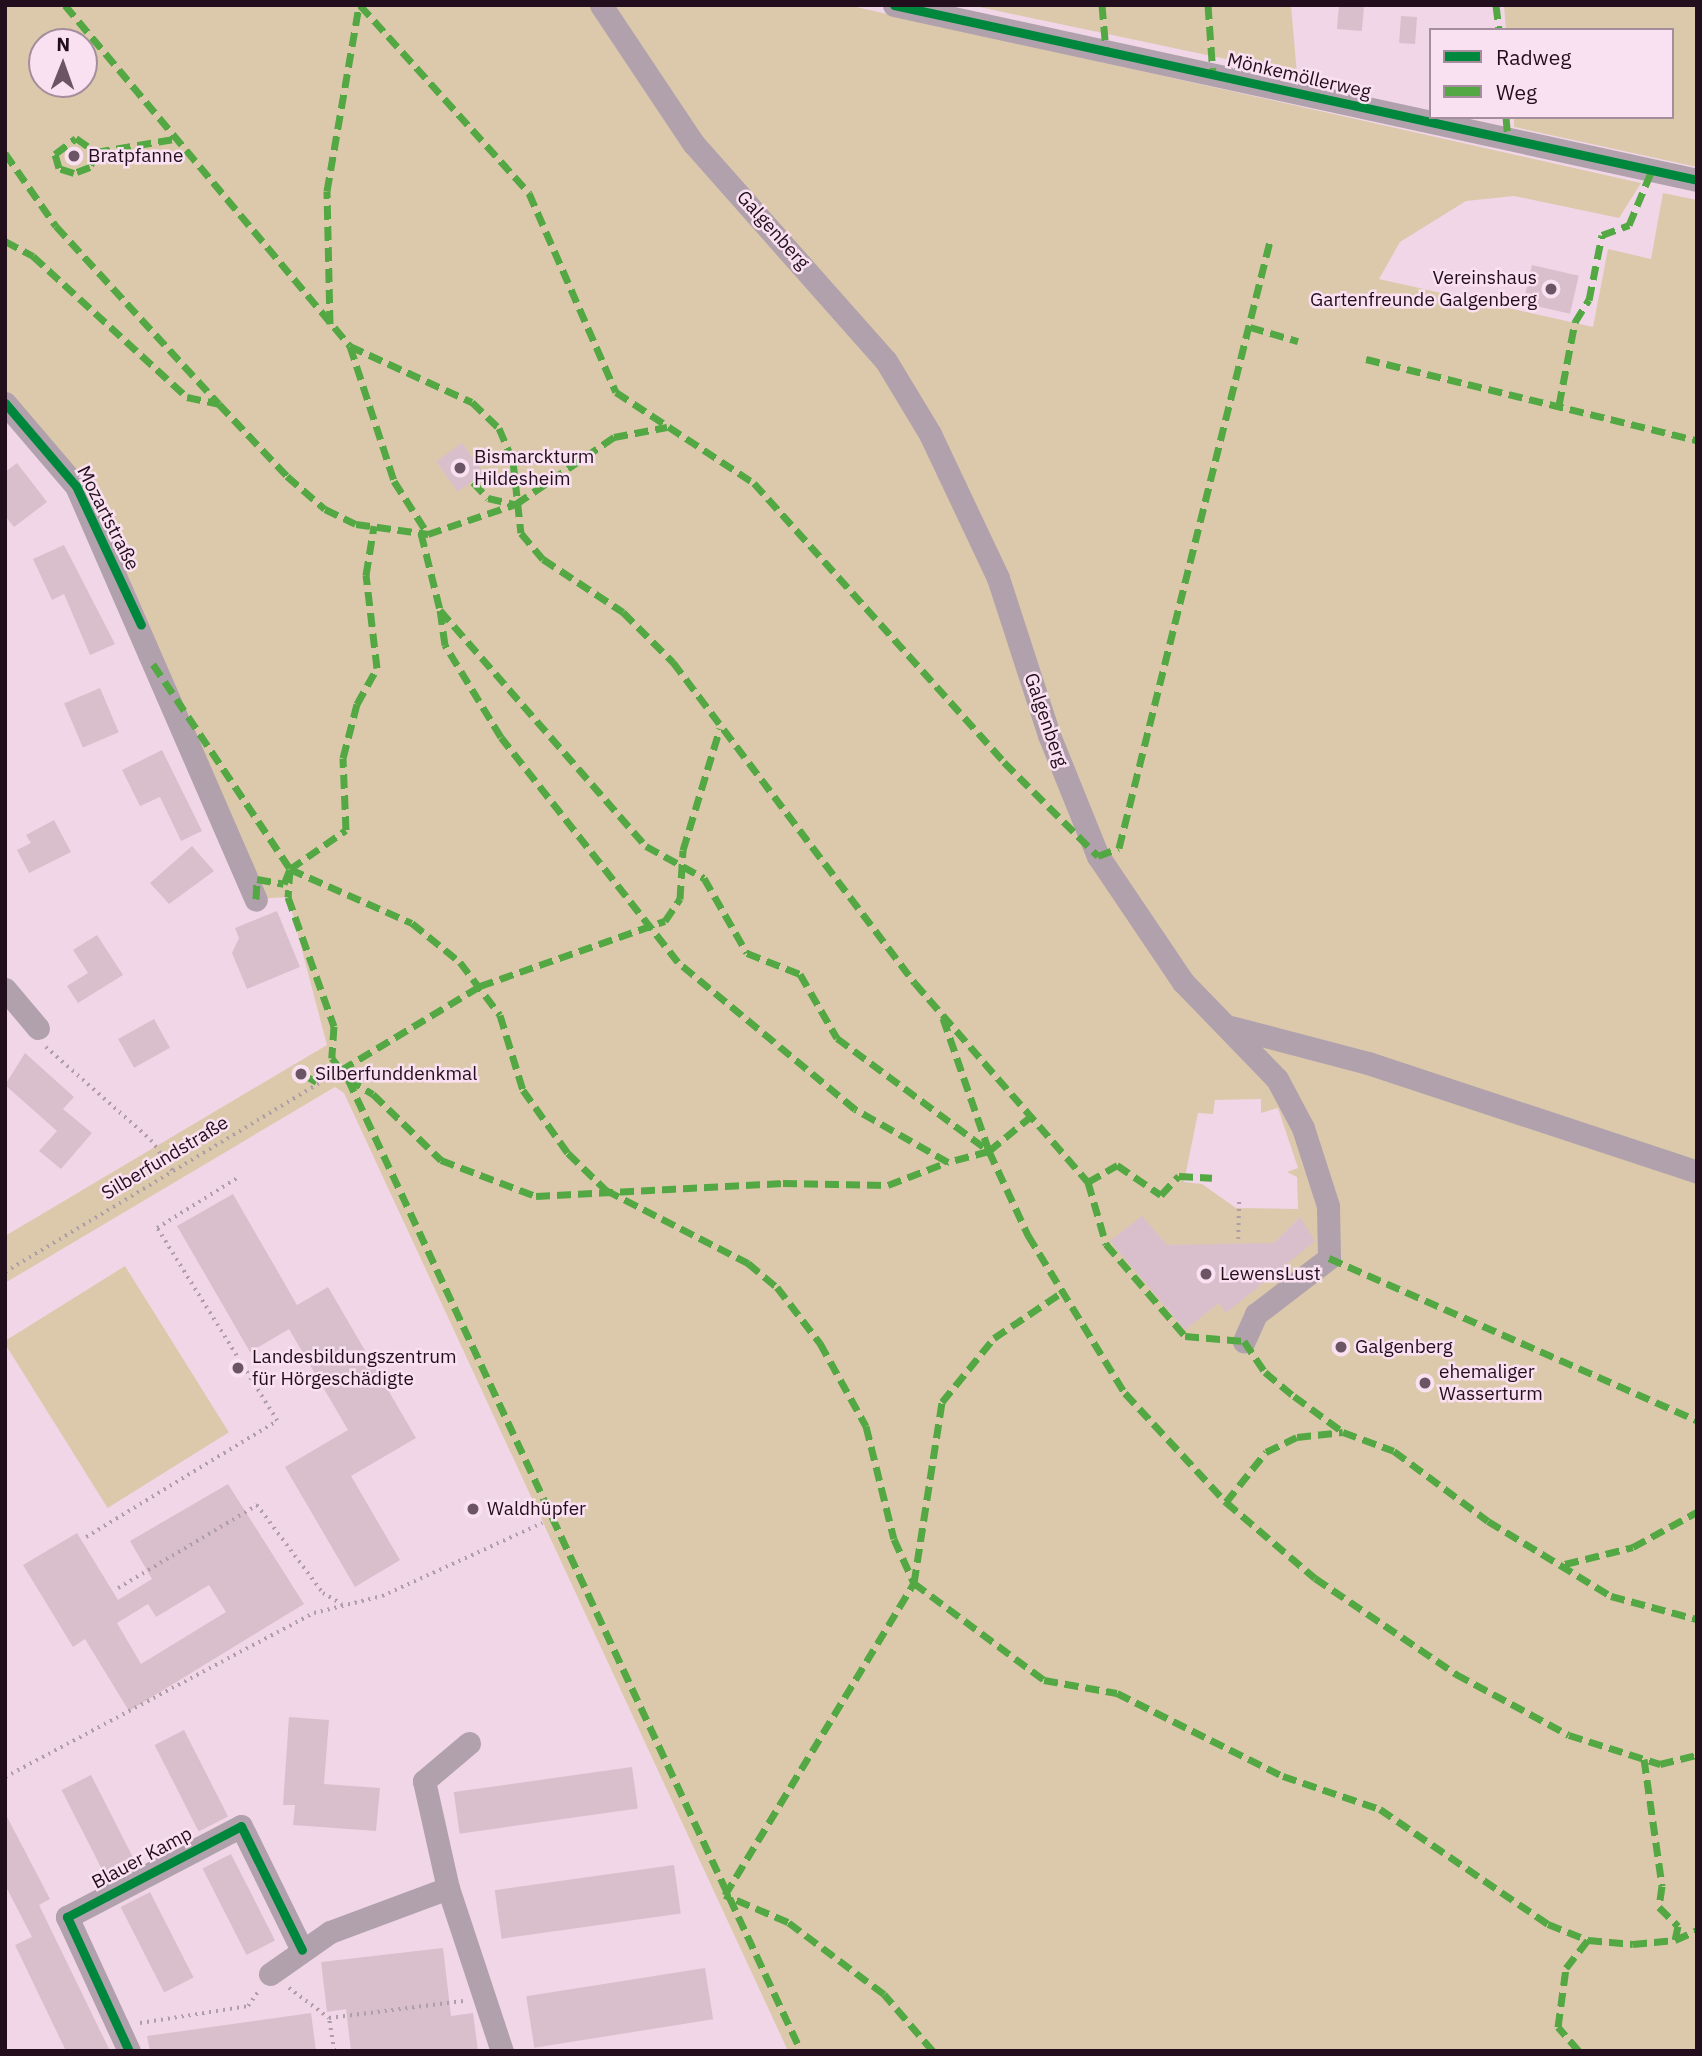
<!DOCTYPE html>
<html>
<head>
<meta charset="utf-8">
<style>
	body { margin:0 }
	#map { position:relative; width:1702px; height:2056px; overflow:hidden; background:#f1d6e8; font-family:"IBM Plex Sans",sans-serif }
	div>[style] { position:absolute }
	.green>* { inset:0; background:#dcc9ac; transform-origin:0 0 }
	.building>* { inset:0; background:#d9bfcb; transform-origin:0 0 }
	.path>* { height:3.5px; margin-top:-1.75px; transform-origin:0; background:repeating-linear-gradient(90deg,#ad9ea7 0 2px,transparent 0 7px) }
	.minor>* { height:23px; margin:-11.5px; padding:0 11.5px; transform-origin:11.5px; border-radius:11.5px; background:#b0a1ac }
	.quiet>* { height:7px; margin-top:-3.5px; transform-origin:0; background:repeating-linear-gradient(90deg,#53a843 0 14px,transparent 0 21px) }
	.cycleway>* { height:9px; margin:-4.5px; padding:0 4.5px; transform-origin:4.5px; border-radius:4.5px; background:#00873e }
	.dots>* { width:19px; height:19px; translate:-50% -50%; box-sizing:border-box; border:4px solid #fae1f1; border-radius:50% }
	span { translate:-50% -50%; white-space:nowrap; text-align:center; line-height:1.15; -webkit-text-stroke:5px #fae1f1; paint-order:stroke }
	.street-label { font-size:19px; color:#230e1d }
	.poi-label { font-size:19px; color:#230e1d }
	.left { translate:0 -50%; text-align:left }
	.right { translate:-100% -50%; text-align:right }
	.frame { position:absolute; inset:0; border:7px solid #230e1d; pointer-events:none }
	.legend { position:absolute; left:1429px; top:28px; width:245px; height:91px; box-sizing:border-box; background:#fae1f1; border:2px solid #a48d9c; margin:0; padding:9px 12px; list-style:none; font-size:21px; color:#230e1d }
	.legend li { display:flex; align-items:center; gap:14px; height:35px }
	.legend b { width:35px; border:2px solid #a48d9c }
	.north { position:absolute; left:28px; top:28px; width:70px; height:70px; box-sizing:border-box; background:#fae1f1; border:2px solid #a48d9c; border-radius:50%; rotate:1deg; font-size:19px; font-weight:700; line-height:28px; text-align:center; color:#230e1d }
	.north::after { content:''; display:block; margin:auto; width:24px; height:32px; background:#6b5464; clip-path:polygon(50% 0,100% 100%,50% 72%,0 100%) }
</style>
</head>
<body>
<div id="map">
	<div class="green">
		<i style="clip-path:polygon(evenodd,5px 5px,847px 5px,1641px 183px,1619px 218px,1514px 196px,1466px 201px,1400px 242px,1379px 279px,1593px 327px,1608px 249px,1651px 259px,1663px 193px,1697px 200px,1697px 2051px,788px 2051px,344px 1093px,335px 1087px,5px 1283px,5px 1236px,327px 1045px,288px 897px,256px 899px,76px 486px,5px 403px,5px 5px,42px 42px,84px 42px,84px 84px,42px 84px,42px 42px,5px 5px,1261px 1099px,1261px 1113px,1278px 1108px,1298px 1168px,1287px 1172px,1297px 1177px,1298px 1209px,1236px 1208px,1202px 1184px,1184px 1182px,1198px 1113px,1213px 1114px,1215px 1100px,1261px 1099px)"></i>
		<i style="clip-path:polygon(971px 5px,1291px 5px,1297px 74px,984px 8px)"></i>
		<i style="clip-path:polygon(1504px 5px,1697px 5px,1697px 167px,1514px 127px,1514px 117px,1672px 117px,1672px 30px,1506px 30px)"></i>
		<i style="left:125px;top:1266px;width:196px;height:143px;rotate:58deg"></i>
	</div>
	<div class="building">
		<i style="left:1339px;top:5px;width:25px;height:24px;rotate:5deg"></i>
		<i style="left:1401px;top:16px;width:16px;height:27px;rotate:4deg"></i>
		<i style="left:1532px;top:265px;width:48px;height:39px;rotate:13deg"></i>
		<i style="left:462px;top:443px;width:37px;height:32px;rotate:54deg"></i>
		<i style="clip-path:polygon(17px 463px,47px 502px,14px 527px,5px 516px,5px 472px)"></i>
		<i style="clip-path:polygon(64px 545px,115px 644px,90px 655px,64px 594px,52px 600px,33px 559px)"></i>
		<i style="left:100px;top:688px;width:48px;height:39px;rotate:67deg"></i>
		<i style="clip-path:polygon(162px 750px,202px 831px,181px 841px,160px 797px,140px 806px,122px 770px)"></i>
		<i style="clip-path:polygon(54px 820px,71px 852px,29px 873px,17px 850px,31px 843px,26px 835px)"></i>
		<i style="clip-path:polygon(192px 846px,214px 871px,169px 904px,150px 883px)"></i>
		<i style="clip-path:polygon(277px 911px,300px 967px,247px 989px,232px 953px,239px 938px,235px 928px)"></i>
		<i style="clip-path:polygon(97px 935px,123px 975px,78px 1003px,67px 986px,88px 973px,73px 950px)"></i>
		<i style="left:154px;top:1019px;width:33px;height:41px;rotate:61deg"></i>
		<i style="clip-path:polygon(25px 1053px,74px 1097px,63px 1109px,92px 1133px,61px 1169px,39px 1151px,57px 1131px,5px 1085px)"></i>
		<i style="clip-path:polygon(233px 1194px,297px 1305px,328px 1287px,416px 1438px,351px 1476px,400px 1560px,355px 1587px,285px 1467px,348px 1430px,289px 1329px,250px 1352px,177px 1226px)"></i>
		<i style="clip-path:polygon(1142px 1216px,1167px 1245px,1274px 1243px,1300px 1217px,1315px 1241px,1226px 1313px,1219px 1303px,1185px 1330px,1110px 1241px)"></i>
		<i style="clip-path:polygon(evenodd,228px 1484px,304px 1604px,129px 1711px,85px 1639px,73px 1647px,23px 1565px,77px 1533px,118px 1600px,152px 1579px,130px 1541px,228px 1484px,209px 1585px,226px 1612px,141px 1664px,117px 1623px,148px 1604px,156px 1617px,209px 1585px)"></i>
		<i style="clip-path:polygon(289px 1717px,329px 1720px,324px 1784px,380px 1788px,376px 1831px,293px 1825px,295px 1805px,283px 1805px)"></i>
		<i style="left:184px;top:1730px;width:97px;height:33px;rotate:63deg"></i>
		<i style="left:632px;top:1767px;width:42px;height:180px;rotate:82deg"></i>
		<i style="left:91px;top:1775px;width:97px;height:33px;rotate:63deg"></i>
		<i style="clip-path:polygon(5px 1813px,50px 1899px,39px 1905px,110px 2051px,66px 2051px,15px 1945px,32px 1937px,5px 1885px)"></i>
		<i style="left:231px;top:1854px;width:97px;height:32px;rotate:63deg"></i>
		<i style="left:674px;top:1865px;width:49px;height:181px;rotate:82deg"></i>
		<i style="left:150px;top:1892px;width:96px;height:33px;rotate:63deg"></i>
		<i style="clip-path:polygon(443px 1948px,451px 2016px,473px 2013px,478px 2051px,351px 2051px,346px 2009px,327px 2012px,321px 1962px)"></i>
		<i style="left:705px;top:1968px;width:52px;height:181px;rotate:81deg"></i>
		<i style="clip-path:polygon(311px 2013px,316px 2051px,150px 2051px,147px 2036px)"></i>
	</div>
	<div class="path">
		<i style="left:46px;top:1047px;width:140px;rotate:41.5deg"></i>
		<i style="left:151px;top:1140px;width:37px;rotate:55deg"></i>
		<i style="left:1238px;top:1239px;width:41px;rotate:-88.6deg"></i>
		<i style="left:5px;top:1272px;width:392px;rotate:-31deg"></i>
		<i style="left:86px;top:1537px;width:223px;rotate:-31.3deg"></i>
		<i style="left:277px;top:1421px;width:227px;rotate:-121.9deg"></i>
		<i style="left:157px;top:1228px;width:94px;rotate:-32deg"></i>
		<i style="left:118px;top:1588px;width:162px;rotate:-30.8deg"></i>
		<i style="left:257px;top:1505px;width:110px;rotate:53.1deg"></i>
		<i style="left:323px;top:1593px;width:22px;rotate:30deg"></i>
		<i style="left:5px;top:1777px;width:350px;rotate:-28deg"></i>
		<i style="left:314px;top:1613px;width:70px;rotate:-14deg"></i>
		<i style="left:382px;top:1596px;width:176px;rotate:-24.5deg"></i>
		<i style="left:289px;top:1988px;width:50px;rotate:36.9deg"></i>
		<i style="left:140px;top:2023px;width:109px;rotate:-8.9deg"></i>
		<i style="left:248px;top:2006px;width:19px;rotate:-55deg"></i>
		<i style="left:334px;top:2051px;width:33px;rotate:-99deg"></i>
		<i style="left:329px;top:2018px;width:135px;rotate:-7.2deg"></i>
	</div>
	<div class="minor">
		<i style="left:601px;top:5px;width:166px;rotate:56.3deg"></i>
		<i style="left:693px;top:143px;width:291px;rotate:48.5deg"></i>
		<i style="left:886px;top:361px;width:85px;rotate:58.9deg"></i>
		<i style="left:930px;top:434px;width:159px;rotate:64.7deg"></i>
		<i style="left:998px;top:578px;width:165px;rotate:72deg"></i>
		<i style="left:1049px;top:735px;width:131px;rotate:68deg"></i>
		<i style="left:1098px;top:856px;width:152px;rotate:56deg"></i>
		<i style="left:1183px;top:982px;width:135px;rotate:45.9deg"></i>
		<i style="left:1277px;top:1079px;width:55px;rotate:62deg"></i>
		<i style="left:1303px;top:1128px;width:82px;rotate:72.2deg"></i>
		<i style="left:1328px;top:1206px;width:52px;rotate:88.9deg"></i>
		<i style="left:1329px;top:1258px;width:92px;rotate:142.5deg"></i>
		<i style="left:1256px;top:1314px;width:30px;rotate:114deg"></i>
		<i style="left:894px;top:5px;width:822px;rotate:12.29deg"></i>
		<i style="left:5px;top:403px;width:109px;rotate:49.5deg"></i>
		<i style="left:76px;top:486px;width:451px;rotate:66.5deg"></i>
		<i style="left:5px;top:989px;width:51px;rotate:49.8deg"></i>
		<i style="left:1231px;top:1027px;width:142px;rotate:14.7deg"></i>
		<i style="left:1368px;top:1063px;width:347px;rotate:18.3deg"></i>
		<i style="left:469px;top:1743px;width:59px;rotate:139.8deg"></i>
		<i style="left:424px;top:1781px;width:110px;rotate:77.4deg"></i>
		<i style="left:448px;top:1888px;width:172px;rotate:71.7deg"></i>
		<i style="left:270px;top:1974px;width:73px;rotate:-35deg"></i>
		<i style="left:330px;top:1932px;width:126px;rotate:-20.4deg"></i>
		<i style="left:129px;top:2051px;width:148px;rotate:-114.8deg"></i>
		<i style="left:67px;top:1917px;width:196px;rotate:-27.6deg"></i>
		<i style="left:241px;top:1826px;width:138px;rotate:63.8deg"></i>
	</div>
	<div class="quiet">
		<i style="left:65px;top:5px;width:444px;rotate:50.1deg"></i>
		<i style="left:350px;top:346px;width:134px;rotate:24.7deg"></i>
		<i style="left:472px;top:402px;width:37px;rotate:44deg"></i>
		<i style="left:499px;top:428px;width:36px;rotate:67deg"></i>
		<i style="left:513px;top:461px;width:72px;rotate:83.7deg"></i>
		<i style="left:521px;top:533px;width:34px;rotate:50deg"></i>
		<i style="left:543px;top:559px;width:96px;rotate:33.5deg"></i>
		<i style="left:623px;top:612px;width:71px;rotate:45deg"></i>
		<i style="left:673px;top:662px;width:402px;rotate:53deg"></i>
		<i style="left:915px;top:983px;width:264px;rotate:49deg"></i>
		<i style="left:1088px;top:1182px;width:65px;rotate:73.8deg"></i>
		<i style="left:1106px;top:1244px;width:121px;rotate:49.3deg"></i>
		<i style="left:1185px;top:1336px;width:59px;rotate:4.8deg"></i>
		<i style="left:1244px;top:1341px;width:37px;rotate:56deg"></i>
		<i style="left:1265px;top:1372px;width:38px;rotate:40deg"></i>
		<i style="left:1294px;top:1396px;width:61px;rotate:36.3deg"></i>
		<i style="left:1343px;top:1432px;width:54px;rotate:20.4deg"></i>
		<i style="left:1394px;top:1451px;width:117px;rotate:36.7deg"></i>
		<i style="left:1488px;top:1521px;width:144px;rotate:31.4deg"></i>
		<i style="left:1611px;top:1596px;width:89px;rotate:15deg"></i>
		<i style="left:360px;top:5px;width:253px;rotate:48deg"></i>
		<i style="left:529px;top:193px;width:217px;rotate:66.4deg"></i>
		<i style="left:616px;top:392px;width:165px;rotate:33.4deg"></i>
		<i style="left:754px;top:483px;width:375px;rotate:48.1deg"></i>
		<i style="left:1004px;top:762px;width:133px;rotate:45deg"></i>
		<i style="left:1098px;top:856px;width:22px;rotate:-21deg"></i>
		<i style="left:1119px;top:848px;width:625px;rotate:-76.03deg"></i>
		<i style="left:1102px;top:5px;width:46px;rotate:85deg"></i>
		<i style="left:1208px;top:5px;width:69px;rotate:85.9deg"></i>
		<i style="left:1496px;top:5px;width:25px;rotate:83deg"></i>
		<i style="left:1506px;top:117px;width:23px;rotate:85deg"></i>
		<i style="left:96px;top:152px;width:16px;rotate:112deg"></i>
		<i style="left:90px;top:167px;width:17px;rotate:159deg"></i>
		<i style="left:74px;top:173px;width:16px;rotate:-162deg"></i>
		<i style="left:59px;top:168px;width:15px;rotate:-106deg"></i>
		<i style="left:55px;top:154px;width:26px;rotate:-37deg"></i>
		<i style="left:76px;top:138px;width:24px;rotate:35deg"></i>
		<i style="left:96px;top:152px;width:79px;rotate:-9.5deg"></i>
		<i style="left:5px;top:153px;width:89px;rotate:55.1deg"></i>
		<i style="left:56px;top:226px;width:241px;rotate:47.5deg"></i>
		<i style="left:5px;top:241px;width:32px;rotate:28deg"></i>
		<i style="left:33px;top:256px;width:209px;rotate:42.5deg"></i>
		<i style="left:187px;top:397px;width:33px;rotate:12deg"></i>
		<i style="left:219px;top:404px;width:99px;rotate:46.6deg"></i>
		<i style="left:287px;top:476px;width:50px;rotate:41deg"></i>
		<i style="left:325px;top:509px;width:34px;rotate:26deg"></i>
		<i style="left:356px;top:524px;width:73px;rotate:7.9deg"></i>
		<i style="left:428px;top:534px;width:93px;rotate:-18.8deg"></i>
		<i style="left:516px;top:504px;width:119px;rotate:-34.4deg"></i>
		<i style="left:614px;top:437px;width:54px;rotate:-10.7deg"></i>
		<i style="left:330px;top:324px;width:133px;rotate:-91.3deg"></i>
		<i style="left:327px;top:191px;width:189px;rotate:-80.2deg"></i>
		<i style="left:1250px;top:327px;width:50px;rotate:16.3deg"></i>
		<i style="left:350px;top:346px;width:142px;rotate:71.9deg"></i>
		<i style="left:394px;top:481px;width:63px;rotate:57.3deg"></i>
		<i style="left:1366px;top:359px;width:341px;rotate:13.8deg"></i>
		<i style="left:1559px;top:405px;width:85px;rotate:-79.1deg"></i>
		<i style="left:1575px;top:322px;width:26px;rotate:-58deg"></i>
		<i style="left:1589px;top:300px;width:66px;rotate:-78.7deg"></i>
		<i style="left:1602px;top:235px;width:29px;rotate:-20deg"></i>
		<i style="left:1629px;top:225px;width:60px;rotate:-67.3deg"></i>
		<i style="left:473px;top:482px;width:22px;rotate:47deg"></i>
		<i style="left:488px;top:498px;width:27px;rotate:13deg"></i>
		<i style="left:421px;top:533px;width:79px;rotate:76.1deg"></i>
		<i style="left:440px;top:610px;width:313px;rotate:48.9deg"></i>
		<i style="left:646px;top:846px;width:66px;rotate:28.9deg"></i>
		<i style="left:704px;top:878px;width:86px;rotate:60.2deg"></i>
		<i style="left:747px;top:953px;width:57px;rotate:21.6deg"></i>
		<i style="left:800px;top:974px;width:74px;rotate:60deg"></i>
		<i style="left:837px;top:1038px;width:189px;rotate:36.6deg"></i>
		<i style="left:989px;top:1151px;width:42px;rotate:165deg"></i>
		<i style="left:948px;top:1162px;width:107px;rotate:-150.3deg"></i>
		<i style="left:855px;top:1109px;width:230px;rotate:-140.3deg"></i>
		<i style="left:678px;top:962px;width:286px;rotate:-128.2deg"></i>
		<i style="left:501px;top:737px;width:108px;rotate:-121.3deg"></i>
		<i style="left:445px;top:645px;width:35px;rotate:-98deg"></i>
		<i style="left:153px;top:664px;width:247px;rotate:56.2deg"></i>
		<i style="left:290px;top:869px;width:133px;rotate:23.9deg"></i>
		<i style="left:412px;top:923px;width:62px;rotate:39.1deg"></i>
		<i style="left:460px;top:962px;width:66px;rotate:53deg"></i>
		<i style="left:500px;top:1015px;width:78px;rotate:73deg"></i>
		<i style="left:523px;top:1090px;width:77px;rotate:54.5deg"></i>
		<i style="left:568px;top:1153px;width:53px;rotate:44.2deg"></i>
		<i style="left:606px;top:1190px;width:160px;rotate:27.2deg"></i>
		<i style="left:748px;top:1263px;width:38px;rotate:40deg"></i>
		<i style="left:777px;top:1287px;width:71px;rotate:52.5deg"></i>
		<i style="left:820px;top:1343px;width:95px;rotate:61deg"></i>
		<i style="left:866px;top:1426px;width:116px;rotate:76.1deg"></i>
		<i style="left:894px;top:1539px;width:48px;rotate:65.6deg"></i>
		<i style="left:914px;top:1583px;width:162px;rotate:36.7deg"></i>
		<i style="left:1044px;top:1680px;width:74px;rotate:10.1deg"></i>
		<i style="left:1117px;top:1693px;width:186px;rotate:26.6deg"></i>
		<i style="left:1283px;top:1776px;width:102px;rotate:18.8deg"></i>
		<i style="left:1380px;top:1809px;width:204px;rotate:34.4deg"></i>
		<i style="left:1548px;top:1924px;width:43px;rotate:21.8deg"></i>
		<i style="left:1588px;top:1940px;width:45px;rotate:5.1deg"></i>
		<i style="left:1633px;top:1944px;width:42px;rotate:-5.4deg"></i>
		<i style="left:1675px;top:1940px;width:24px;rotate:-24deg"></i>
		<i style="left:290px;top:869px;width:28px;rotate:94deg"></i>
		<i style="left:288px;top:897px;width:137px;rotate:70.4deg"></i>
		<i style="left:334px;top:1026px;width:32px;rotate:94deg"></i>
		<i style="left:332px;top:1058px;width:26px;rotate:53deg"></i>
		<i style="left:348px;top:1079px;width:1072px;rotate:65.01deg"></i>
		<i style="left:256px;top:899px;width:20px;rotate:-87deg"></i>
		<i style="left:257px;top:879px;width:27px;rotate:10deg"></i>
		<i style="left:284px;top:884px;width:16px;rotate:-68deg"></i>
		<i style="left:290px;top:869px;width:68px;rotate:-34.9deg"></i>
		<i style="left:346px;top:830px;width:72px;rotate:-92.4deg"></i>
		<i style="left:343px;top:758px;width:56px;rotate:-75.5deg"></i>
		<i style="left:357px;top:704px;width:41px;rotate:-60.9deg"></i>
		<i style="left:377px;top:668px;width:94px;rotate:-96.7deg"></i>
		<i style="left:366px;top:575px;width:50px;rotate:-80.7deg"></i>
		<i style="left:943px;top:1018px;width:141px;rotate:70.9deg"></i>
		<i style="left:989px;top:1151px;width:93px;rotate:65.1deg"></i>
		<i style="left:1028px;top:1235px;width:185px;rotate:58.5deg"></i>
		<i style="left:1125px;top:1393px;width:149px;rotate:47.2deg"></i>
		<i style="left:1226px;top:1502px;width:117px;rotate:40.5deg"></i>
		<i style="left:1315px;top:1578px;width:171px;rotate:34.2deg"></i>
		<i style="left:1456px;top:1674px;width:128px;rotate:28.4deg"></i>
		<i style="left:1569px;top:1735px;width:96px;rotate:17.7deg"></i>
		<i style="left:1660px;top:1764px;width:38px;rotate:-14deg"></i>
		<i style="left:341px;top:1070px;width:162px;rotate:-31.1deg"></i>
		<i style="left:480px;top:986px;width:196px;rotate:-19.4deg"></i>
		<i style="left:665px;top:921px;width:27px;rotate:-56deg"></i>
		<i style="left:680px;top:899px;width:49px;rotate:-86.5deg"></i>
		<i style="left:683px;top:850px;width:127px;rotate:-73.1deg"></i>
		<i style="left:304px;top:1075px;width:17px;rotate:28deg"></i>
		<i style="left:348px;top:1079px;width:29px;rotate:31deg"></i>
		<i style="left:373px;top:1094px;width:95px;rotate:44.1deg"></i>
		<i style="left:441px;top:1160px;width:102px;rotate:20.8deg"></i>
		<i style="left:536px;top:1196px;width:247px;rotate:-3deg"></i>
		<i style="left:783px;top:1183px;width:105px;rotate:1.1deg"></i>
		<i style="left:888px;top:1185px;width:64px;rotate:-21deg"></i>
		<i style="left:989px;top:1151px;width:60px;rotate:-39.6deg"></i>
		<i style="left:1088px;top:1182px;width:34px;rotate:-30deg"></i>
		<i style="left:1117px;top:1165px;width:53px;rotate:34.3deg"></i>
		<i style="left:1161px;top:1195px;width:26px;rotate:-47deg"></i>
		<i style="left:1179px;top:1176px;width:33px;rotate:3deg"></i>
		<i style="left:1329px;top:1258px;width:402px;rotate:23.8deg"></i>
		<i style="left:1226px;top:1502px;width:64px;rotate:-51.3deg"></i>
		<i style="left:1266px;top:1452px;width:34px;rotate:-26deg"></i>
		<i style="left:1297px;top:1437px;width:46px;rotate:-6.2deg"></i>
		<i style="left:1565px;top:1564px;width:70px;rotate:-14deg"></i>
		<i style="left:1633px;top:1547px;width:73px;rotate:-28.7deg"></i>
		<i style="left:1644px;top:1759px;width:128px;rotate:81.9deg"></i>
		<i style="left:1662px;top:1886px;width:21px;rotate:98deg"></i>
		<i style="left:1659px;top:1907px;width:27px;rotate:45deg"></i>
		<i style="left:1678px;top:1926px;width:14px;rotate:102deg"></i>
		<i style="left:933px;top:2051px;width:75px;rotate:-130.7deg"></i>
		<i style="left:884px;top:1994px;width:120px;rotate:-143.1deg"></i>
		<i style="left:788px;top:1922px;width:69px;rotate:-156.8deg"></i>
		<i style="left:725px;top:1895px;width:365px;rotate:-58.8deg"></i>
		<i style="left:914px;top:1583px;width:183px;rotate:-81.2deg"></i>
		<i style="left:942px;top:1402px;width:82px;rotate:-50.9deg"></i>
		<i style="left:994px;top:1338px;width:84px;rotate:-33.9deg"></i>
		<i style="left:1579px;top:2051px;width:32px;rotate:-131deg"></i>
		<i style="left:1558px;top:2027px;width:60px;rotate:-82.3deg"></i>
		<i style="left:1566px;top:1968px;width:36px;rotate:-52deg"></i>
	</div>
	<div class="cycleway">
		<i style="left:894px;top:5px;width:822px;rotate:12.29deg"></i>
		<i style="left:5px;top:403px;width:109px;rotate:49.5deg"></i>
		<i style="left:76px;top:486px;width:153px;rotate:64.9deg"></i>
		<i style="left:129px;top:2051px;width:148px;rotate:-114.8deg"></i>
		<i style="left:67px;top:1917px;width:196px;rotate:-27.6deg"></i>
		<i style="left:241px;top:1826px;width:138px;rotate:63.8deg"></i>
	</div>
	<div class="dots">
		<i style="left:74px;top:156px;background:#6b5464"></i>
		<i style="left:1551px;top:289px;background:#6b5464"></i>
		<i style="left:460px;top:468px;background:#6b5464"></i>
		<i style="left:301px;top:1074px;background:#6b5464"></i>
		<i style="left:1206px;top:1274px;background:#6b5464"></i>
		<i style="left:1341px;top:1347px;background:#6b5464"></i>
		<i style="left:238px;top:1368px;background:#6b5464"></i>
		<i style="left:1425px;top:1383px;background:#6b5464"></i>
		<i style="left:473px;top:1509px;background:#6b5464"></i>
	</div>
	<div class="street-label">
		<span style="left:1299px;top:76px;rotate:13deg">Mönkemöllerweg</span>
		<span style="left:773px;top:230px;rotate:48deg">Galgenberg</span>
		<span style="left:108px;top:518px;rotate:63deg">Mozartstraße</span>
		<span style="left:1046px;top:720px;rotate:71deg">Galgenberg</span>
		<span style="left:165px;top:1158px;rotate:-31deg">Silberfundstraße</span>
		<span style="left:142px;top:1858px;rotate:-28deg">Blauer Kamp</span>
	</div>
	<div class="poi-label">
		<span class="left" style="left:88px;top:156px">Bratpfanne</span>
		<span class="right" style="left:1537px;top:289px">Vereinshaus<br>Gartenfreunde Galgenberg</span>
		<span class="left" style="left:474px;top:468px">Bismarckturm<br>Hildesheim</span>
		<span class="left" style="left:315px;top:1074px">Silberfunddenkmal</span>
		<span class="left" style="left:1220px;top:1274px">LewensLust</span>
		<span class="left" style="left:1355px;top:1347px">Galgenberg</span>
		<span class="left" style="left:252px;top:1368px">Landesbildungszentrum<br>für Hörgeschädigte</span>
		<span class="left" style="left:1439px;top:1383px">ehemaliger<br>Wasserturm</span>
		<span class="left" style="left:487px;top:1509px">Waldhüpfer</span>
	</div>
	<div class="frame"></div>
	<ul class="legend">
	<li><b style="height:9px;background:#00873e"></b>Radweg</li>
	<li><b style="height:9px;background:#53a843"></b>Weg</li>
	</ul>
	<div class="north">N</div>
</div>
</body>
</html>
